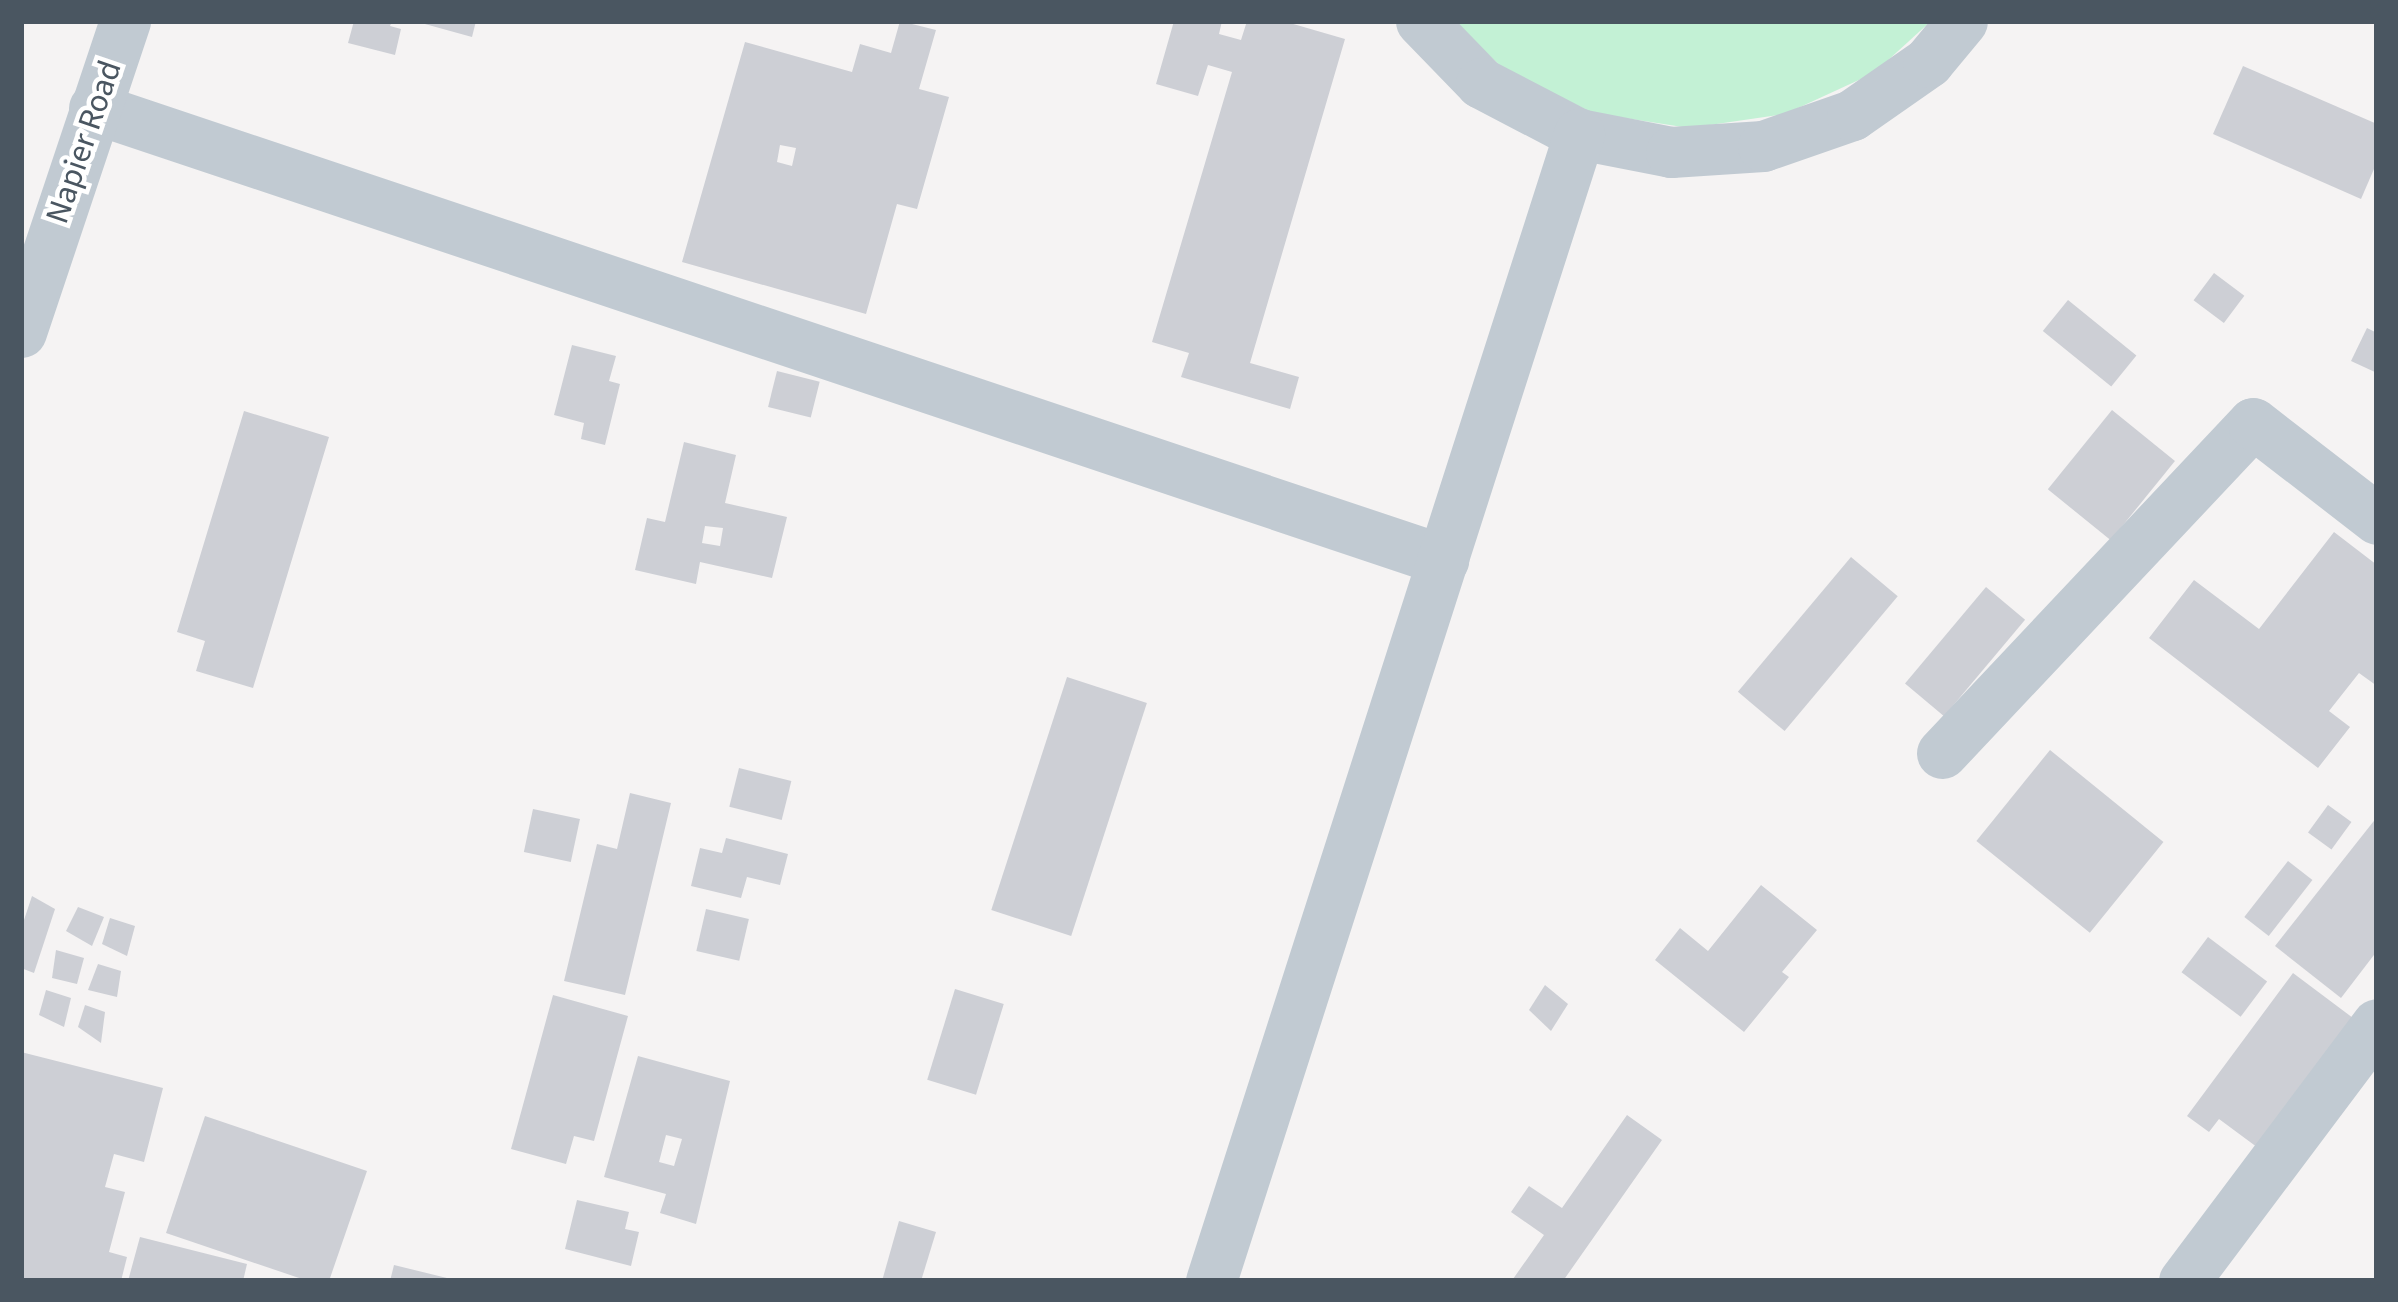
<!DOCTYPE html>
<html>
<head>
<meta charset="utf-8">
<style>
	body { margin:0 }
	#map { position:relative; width:2398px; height:1302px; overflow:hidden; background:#f5f3f3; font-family:"Source Sans 3",sans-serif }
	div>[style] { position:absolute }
	.green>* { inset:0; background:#c3f1d5 }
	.building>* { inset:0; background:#cdcfd5; transform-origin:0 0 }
	.minor>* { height:51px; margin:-25.5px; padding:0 25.5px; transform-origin:25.5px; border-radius:25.5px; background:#c1cad2 }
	span { translate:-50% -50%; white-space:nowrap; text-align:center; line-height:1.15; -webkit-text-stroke:9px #fff; paint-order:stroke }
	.street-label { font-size:33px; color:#4a5661 }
	.frame { position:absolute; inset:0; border:24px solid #4a5661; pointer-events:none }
</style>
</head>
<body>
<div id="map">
	<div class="green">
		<i style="clip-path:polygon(1452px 21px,1931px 21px,1874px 73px,1785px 114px,1689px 128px,1593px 113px,1505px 70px)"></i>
	</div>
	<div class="building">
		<i style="clip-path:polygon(354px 21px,392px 21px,390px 26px,401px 29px,395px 55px,348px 43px)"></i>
		<i style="clip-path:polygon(414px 21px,476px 21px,472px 37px)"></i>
		<i style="clip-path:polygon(evenodd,900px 21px,936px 30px,919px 89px,949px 97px,917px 209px,897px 204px,866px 314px,682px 262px,745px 42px,852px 72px,860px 44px,891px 53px,900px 21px,780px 145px,796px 148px,792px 166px,777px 162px,780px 145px)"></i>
		<i style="clip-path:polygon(1174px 21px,1222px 21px,1219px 34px,1241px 40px,1247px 21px,1283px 21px,1345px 39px,1250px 363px,1299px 377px,1290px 409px,1181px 377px,1189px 353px,1152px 342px,1232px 72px,1208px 65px,1198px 96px,1156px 84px)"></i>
		<i style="clip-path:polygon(2243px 66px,2377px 124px,2377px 162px,2361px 199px,2213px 134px)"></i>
		<i style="left:2214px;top:273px;width:38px;height:34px;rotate:37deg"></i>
		<i style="left:2068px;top:300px;width:88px;height:40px;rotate:39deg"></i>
		<i style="clip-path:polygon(2367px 328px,2377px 333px,2377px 373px,2351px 361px)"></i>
		<i style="clip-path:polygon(572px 345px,616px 356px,609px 381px,620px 384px,605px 445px,581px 439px,584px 423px,554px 415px)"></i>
		<i style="left:777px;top:371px;width:44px;height:37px;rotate:14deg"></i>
		<i style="left:2112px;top:410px;width:81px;height:102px;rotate:39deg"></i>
		<i style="clip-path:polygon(244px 411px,329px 437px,253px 688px,196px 671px,205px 641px,177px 632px)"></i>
		<i style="clip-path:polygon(evenodd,684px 442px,736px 455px,725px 503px,787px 517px,772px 578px,700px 562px,696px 584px,635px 570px,647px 518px,665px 522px,684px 442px,705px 526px,723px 528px,720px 546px,702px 543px,705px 526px)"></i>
		<i style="clip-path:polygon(2334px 532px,2377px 565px,2377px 686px,2359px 673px,2329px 711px,2350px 727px,2318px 768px,2149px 638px,2194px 580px,2259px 629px)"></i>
		<i style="left:1851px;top:557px;width:61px;height:176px;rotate:40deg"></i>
		<i style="left:1986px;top:587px;width:51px;height:126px;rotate:40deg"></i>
		<i style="left:1067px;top:677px;width:84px;height:245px;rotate:18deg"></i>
		<i style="left:2050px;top:750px;width:146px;height:117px;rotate:39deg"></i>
		<i style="left:739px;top:768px;width:54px;height:40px;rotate:14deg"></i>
		<i style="clip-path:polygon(630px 793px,671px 803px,625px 995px,564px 981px,597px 844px,617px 849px)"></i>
		<i style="left:2328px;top:805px;width:29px;height:34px;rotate:36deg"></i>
		<i style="left:533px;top:809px;width:48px;height:44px;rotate:12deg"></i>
		<i style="clip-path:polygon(2377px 817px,2377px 951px,2341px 998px,2275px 946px)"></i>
		<i style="clip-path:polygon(726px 838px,788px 854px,780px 885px,747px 877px,741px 898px,691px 886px,700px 848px,722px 853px)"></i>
		<i style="left:2288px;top:861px;width:31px;height:71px;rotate:38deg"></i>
		<i style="clip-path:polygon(1761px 885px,1817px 930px,1782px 972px,1789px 977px,1744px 1032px,1655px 960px,1680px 928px,1708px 951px)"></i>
		<i style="clip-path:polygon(32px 896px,55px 909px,34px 973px,21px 968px,21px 929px)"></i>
		<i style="clip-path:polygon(78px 907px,104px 917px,92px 946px,66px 931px)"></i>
		<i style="left:706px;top:909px;width:44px;height:43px;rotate:13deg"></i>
		<i style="clip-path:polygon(110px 918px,135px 926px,127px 956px,102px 944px)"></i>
		<i style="left:2208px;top:937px;width:74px;height:44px;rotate:37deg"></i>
		<i style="clip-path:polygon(56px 950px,84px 958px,77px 984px,52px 978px)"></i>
		<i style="clip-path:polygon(98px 964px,121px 971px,117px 997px,88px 990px)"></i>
		<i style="clip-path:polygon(2293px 973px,2365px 1027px,2269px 1156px,2219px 1119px,2209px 1132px,2187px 1116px)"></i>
		<i style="clip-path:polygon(1545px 985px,1568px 1004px,1551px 1031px,1529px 1010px)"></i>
		<i style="left:955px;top:989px;width:51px;height:95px;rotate:17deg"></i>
		<i style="clip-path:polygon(46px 990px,71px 998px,64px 1027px,39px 1015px)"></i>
		<i style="clip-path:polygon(553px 995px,628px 1016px,594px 1141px,574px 1136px,566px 1164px,511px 1149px)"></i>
		<i style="clip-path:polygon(85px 1005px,105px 1012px,101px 1043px,78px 1027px)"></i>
		<i style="clip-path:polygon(21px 1052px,163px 1088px,144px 1162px,114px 1154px,105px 1187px,125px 1192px,109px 1252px,127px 1257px,121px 1281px,21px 1281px)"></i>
		<i style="clip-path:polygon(evenodd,638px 1056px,730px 1081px,696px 1224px,660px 1213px,666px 1194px,604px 1177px,638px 1056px,666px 1135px,682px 1139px,674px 1166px,659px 1162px,666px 1135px)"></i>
		<i style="clip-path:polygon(1627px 1115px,1662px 1140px,1563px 1281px,1516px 1281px,1513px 1279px,1544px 1235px,1511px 1212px,1529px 1186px,1562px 1208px)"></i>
		<i style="clip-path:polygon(205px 1116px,367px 1171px,329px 1281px,308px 1281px,166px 1233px)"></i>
		<i style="clip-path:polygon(577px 1200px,629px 1212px,625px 1229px,639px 1232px,631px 1266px,565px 1249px)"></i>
		<i style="clip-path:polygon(899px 1221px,936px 1232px,921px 1281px,882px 1281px)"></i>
		<i style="clip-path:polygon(140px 1237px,247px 1264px,243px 1281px,128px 1281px)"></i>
		<i style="clip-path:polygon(394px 1265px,451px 1279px,450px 1281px,390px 1281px)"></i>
	</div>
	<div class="minor">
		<i style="left:1421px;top:21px;width:86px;rotate:45.9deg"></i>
		<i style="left:1481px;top:83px;width:110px;rotate:27.5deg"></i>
		<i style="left:1579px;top:134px;width:94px;rotate:11.1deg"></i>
		<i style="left:1671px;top:152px;width:92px;rotate:-3.7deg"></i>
		<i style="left:1763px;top:146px;width:94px;rotate:-19.2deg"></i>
		<i style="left:1852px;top:115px;width:93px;rotate:-34.9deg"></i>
		<i style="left:1928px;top:62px;width:53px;rotate:-50.3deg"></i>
		<i style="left:94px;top:108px;width:1423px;rotate:18.52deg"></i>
		<i style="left:21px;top:332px;width:328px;rotate:-71.5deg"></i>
		<i style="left:1942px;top:753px;width:453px;rotate:-46.7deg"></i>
		<i style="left:2253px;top:423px;width:157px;rotate:37.7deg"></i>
		<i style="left:1211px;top:1281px;width:1205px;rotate:-72.21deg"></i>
		<i style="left:2184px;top:1281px;width:321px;rotate:-53.1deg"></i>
	</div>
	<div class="street-label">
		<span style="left:84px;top:142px;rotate:-71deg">Napier Road</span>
	</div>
	<div class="frame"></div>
</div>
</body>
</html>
